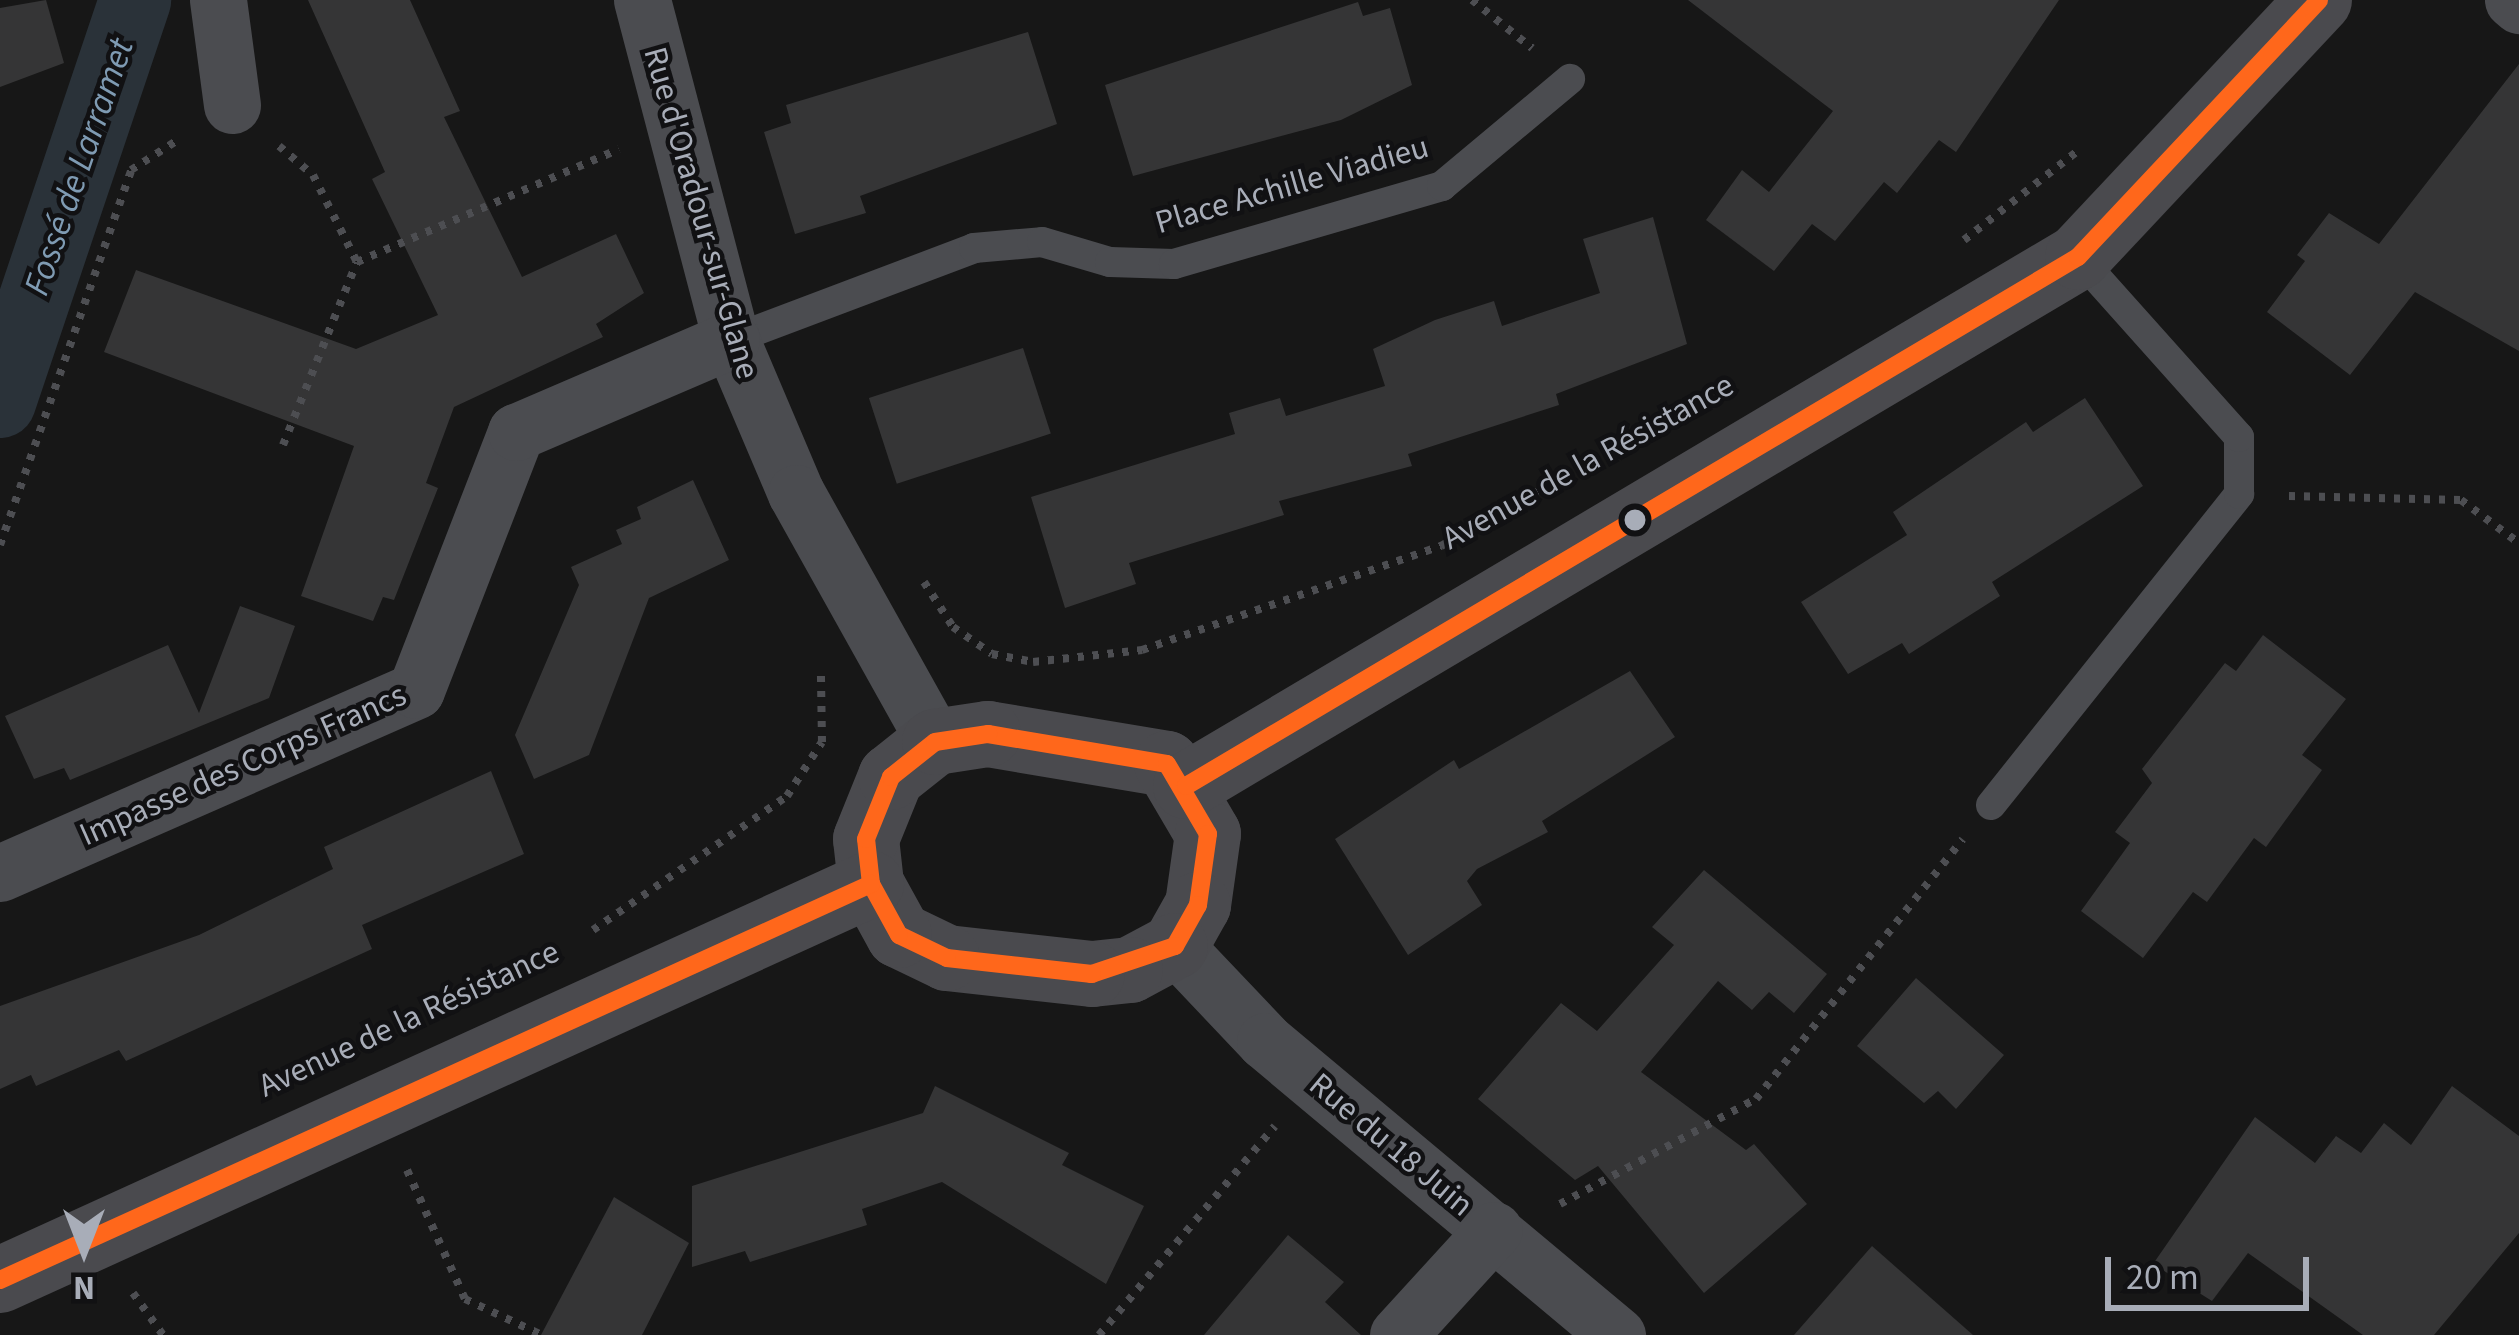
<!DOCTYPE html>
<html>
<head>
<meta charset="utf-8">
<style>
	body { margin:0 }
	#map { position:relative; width:2519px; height:1335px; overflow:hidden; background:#171717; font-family:"Source Sans 3",sans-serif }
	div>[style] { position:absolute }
	.canal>* { height:72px; margin:-36px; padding:0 36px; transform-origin:36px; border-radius:36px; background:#2a3239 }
	.building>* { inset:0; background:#353536; transform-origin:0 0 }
	.path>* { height:8px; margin-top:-4px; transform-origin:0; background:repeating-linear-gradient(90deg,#4d4e52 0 6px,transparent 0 15px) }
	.lane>* { height:30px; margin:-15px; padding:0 15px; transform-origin:15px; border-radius:15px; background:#4b4c50 }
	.street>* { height:57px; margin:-28.5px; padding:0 28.5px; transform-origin:28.5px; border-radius:28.5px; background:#4b4c50 }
	.secondary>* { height:66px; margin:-33px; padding:0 33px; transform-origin:33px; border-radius:33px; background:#4a4a4e }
	.bus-1>* { height:18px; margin:-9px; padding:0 9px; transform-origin:9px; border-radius:9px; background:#ff671b }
	.dots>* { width:33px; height:33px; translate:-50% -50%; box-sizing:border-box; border:6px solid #111113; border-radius:50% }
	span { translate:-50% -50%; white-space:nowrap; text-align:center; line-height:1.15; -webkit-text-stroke:9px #111113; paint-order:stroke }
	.street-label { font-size:33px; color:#a8adb8 }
	.water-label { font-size:36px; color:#7f9bb3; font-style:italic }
	.north { position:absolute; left:24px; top:1191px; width:120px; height:120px; -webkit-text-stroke:9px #111113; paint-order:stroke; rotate:180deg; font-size:33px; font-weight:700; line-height:48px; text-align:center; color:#a8adb8 }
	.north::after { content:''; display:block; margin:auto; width:42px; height:54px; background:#a8adb8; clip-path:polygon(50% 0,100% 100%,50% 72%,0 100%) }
	.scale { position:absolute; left:2105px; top:1257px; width:204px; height:54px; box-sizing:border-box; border:6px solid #a8adb8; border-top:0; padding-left:15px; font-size:36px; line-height:42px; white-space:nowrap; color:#a8adb8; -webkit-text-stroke:9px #111113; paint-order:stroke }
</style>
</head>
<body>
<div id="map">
	<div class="canal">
		<i style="left:0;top:402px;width:424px;rotate:-71.4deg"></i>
	</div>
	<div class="building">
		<i style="clip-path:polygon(46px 0,64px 63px,0 87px,0 8px)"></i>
		<i style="clip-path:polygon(308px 0,410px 0,460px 111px,444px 117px,522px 277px,616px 234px,644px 293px,596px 324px,603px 337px,454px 407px,426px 483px,438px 488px,394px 600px,383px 597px,373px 621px,301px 596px,354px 446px,104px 352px,136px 270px,356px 349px,438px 315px,372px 179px,385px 172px)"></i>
		<i style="clip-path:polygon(1688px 0,2059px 0,1956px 152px,1939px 140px,1897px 193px,1884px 182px,1835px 241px,1812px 224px,1774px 271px,1706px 220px,1742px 170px,1769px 192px,1833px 111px)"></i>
		<i style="clip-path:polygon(1358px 2px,1363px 16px,1390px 8px,1412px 85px,1341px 120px,1133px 176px,1105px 85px)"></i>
		<i style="clip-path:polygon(1028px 32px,1057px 124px,860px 196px,866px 213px,795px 234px,764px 132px,791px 123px,786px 105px)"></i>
		<i style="clip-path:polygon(2519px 64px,2519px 351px,2415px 292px,2350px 375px,2267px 312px,2305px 261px,2297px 255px,2329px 213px,2379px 244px)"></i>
		<i style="clip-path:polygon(1653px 217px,1687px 344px,1556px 394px,1559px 405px,1408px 454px,1412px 466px,1279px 501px,1284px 515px,1129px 563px,1136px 584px,1065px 608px,1031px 497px,1235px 434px,1229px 413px,1280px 398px,1286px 416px,1385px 386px,1373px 349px,1435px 320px,1494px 301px,1502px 326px,1600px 293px,1583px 239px)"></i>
		<i style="left:1023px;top:348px;width:90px;height:162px;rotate:72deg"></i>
		<i style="clip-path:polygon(2085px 398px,2143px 486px,1992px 582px,2000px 596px,1909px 654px,1902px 643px,1848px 674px,1801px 602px,1907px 535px,1893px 512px,2026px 422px,2033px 432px)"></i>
		<i style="clip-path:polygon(693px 480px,729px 560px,649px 598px,589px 755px,534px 779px,515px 735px,579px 585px,571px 567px,622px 544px,616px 530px,641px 519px,637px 507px)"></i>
		<i style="clip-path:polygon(240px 606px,295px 626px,269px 698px,70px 780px,64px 768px,34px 779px,5px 716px,168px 645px,199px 713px)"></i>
		<i style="clip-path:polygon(2263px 635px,2346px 699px,2302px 755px,2322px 770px,2266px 847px,2254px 838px,2207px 902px,2193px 892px,2143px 958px,2081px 911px,2130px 843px,2115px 832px,2152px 783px,2142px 769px,2225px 663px,2236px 671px)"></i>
		<i style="clip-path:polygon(1630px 671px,1675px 737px,1542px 821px,1548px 832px,1477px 869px,1467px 881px,1482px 905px,1408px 955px,1335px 839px,1454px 760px,1459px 769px)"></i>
		<i style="clip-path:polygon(491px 771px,524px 854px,362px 925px,372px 949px,126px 1061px,119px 1050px,36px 1086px,31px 1075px,0 1089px,0 1006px,199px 935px,333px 869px,324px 847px)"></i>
		<i style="clip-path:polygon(1704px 870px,1827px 974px,1794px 1013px,1769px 992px,1752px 1010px,1718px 981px,1641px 1072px,1746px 1150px,1754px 1144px,1807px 1204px,1704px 1293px,1598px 1166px,1575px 1180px,1478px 1099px,1561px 1003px,1597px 1031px,1674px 945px,1652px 927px)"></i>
		<i style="clip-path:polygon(1916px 978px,2004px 1055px,1956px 1109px,1938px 1091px,1924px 1103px,1857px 1046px)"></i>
		<i style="clip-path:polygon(935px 1086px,1069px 1153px,1062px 1165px,1144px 1206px,1106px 1284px,942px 1182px,862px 1209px,867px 1225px,750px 1262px,745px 1251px,692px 1267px,692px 1186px,923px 1113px)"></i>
		<i style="clip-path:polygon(2452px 1086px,2519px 1136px,2519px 1233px,2434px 1335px,2363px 1335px,2248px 1253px,2212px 1301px,2153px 1264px,2255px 1117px,2315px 1163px,2336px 1136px,2361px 1153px,2384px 1123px,2411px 1145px)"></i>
		<i style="clip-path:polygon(614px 1197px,689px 1243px,642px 1335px,541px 1335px)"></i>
		<i style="clip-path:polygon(1288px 1235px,1344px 1282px,1325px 1302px,1361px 1335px,1204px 1335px)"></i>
		<i style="clip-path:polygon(1872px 1246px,1973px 1335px,1794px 1335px)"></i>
	</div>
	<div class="path">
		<i style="left:1472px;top:0;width:77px;rotate:38.7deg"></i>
		<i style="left:279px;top:146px;width:45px;rotate:40.5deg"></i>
		<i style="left:313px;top:175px;width:97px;rotate:63.2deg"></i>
		<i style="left:1964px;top:240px;width:147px;rotate:-38.1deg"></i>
		<i style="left:283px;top:445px;width:197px;rotate:-68deg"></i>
		<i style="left:357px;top:262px;width:285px;rotate:-23.3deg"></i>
		<i style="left:2289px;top:496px;width:172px;rotate:1.3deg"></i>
		<i style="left:2461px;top:500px;width:72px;rotate:36.6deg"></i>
		<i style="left:0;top:545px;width:397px;rotate:-70.7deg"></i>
		<i style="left:131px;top:170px;width:59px;rotate:-32.6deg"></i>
		<i style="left:924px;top:582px;width:54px;rotate:57.2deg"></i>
		<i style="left:953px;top:627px;width:47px;rotate:34.7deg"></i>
		<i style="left:992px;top:654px;width:42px;rotate:11deg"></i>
		<i style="left:1033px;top:662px;width:110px;rotate:-6.3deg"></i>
		<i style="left:1142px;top:650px;width:317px;rotate:-19.2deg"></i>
		<i style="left:1441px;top:546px;width:142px;rotate:-29.4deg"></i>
		<i style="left:593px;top:930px;width:236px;rotate:-34.6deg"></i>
		<i style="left:787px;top:796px;width:64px;rotate:-57.1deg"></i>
		<i style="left:822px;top:742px;width:67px;rotate:-90.9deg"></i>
		<i style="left:407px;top:1170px;width:141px;rotate:65.8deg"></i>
		<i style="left:465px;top:1299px;width:85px;rotate:25.1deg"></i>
		<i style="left:1560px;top:1204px;width:222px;rotate:-28.2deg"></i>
		<i style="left:1756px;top:1099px;width:332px;rotate:-51.5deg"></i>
		<i style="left:133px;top:1293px;width:52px;rotate:54.5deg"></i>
		<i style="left:1099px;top:1335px;width:273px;rotate:-49.9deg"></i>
	</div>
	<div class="lane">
		<i style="left:731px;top:340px;width:260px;rotate:-20.7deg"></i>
		<i style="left:974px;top:248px;width:68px;rotate:-5deg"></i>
		<i style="left:1042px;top:242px;width:71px;rotate:16.4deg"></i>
		<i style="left:1110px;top:262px;width:64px;rotate:1.8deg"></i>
		<i style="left:1174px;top:264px;width:279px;rotate:-16.2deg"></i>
		<i style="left:1442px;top:186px;width:167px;rotate:-39.9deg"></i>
		<i style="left:1991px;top:805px;width:398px;rotate:-51.4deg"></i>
		<i style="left:2239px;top:494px;width:57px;rotate:-90deg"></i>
		<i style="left:2239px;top:437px;width:241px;rotate:-131.8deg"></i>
	</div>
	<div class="street">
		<i style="left:218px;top:0;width:106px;rotate:82.4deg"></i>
		<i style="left:642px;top:0;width:351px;rotate:75.3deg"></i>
		<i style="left:731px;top:340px;width:166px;rotate:67deg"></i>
		<i style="left:796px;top:493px;width:285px;rotate:60.8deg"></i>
		<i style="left:2513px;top:0;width:8px;rotate:40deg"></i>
		<i style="left:0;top:873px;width:454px;rotate:-23.7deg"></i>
		<i style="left:416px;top:690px;width:277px;rotate:-68.8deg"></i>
		<i style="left:516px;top:432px;width:234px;rotate:-23.2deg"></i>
		<i style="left:1175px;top:946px;width:131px;rotate:46.5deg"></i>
		<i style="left:1265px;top:1041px;width:459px;rotate:39.9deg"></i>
		<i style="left:1398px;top:1335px;width:142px;rotate:-47.6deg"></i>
	</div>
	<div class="secondary">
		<i style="left:988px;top:734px;width:181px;rotate:9.5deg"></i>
		<i style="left:1167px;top:764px;width:81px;rotate:59.6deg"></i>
		<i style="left:1208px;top:834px;width:72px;rotate:98deg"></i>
		<i style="left:1198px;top:905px;width:47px;rotate:119.3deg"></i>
		<i style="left:1175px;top:946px;width:51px;rotate:151.9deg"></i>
		<i style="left:1130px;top:970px;width:38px;rotate:174deg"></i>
		<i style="left:1092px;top:974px;width:146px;rotate:-173.7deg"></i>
		<i style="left:947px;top:958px;width:53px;rotate:-154.4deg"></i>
		<i style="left:899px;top:935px;width:58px;rotate:-118.8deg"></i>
		<i style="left:871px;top:884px;width:45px;rotate:-96.3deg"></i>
		<i style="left:866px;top:839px;width:67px;rotate:-68deg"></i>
		<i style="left:891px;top:777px;width:56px;rotate:-38.5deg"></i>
		<i style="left:935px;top:742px;width:54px;rotate:-8.6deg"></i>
		<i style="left:1186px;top:786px;width:1037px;rotate:-30.67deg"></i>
		<i style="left:2078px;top:257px;width:352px;rotate:-46.8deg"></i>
		<i style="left:0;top:1280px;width:957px;rotate:-24.45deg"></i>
	</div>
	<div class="bus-1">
		<i style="left:988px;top:734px;width:181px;rotate:9.5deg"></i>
		<i style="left:1167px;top:764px;width:81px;rotate:59.6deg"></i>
		<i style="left:1208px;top:834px;width:72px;rotate:98deg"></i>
		<i style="left:1198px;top:905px;width:47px;rotate:119.3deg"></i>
		<i style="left:1175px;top:946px;width:88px;rotate:161.4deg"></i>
		<i style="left:1092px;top:974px;width:146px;rotate:-173.7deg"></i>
		<i style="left:947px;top:958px;width:53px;rotate:-154.4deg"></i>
		<i style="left:899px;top:935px;width:58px;rotate:-118.8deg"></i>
		<i style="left:871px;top:884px;width:45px;rotate:-96.3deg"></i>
		<i style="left:866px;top:839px;width:67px;rotate:-68deg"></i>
		<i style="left:891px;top:777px;width:56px;rotate:-38.5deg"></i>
		<i style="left:935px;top:742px;width:54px;rotate:-8.6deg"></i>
		<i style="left:1186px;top:786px;width:1037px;rotate:-30.67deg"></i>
		<i style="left:2078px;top:257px;width:352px;rotate:-46.8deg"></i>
		<i style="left:0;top:1280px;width:957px;rotate:-24.45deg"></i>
	</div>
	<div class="dots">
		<i style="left:1635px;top:520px;background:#a8adb8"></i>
	</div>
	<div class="street-label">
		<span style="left:1292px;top:185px;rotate:-16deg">Place Achille Viadieu</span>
		<span style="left:701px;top:213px;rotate:74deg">Rue d'Oradour-sur-Glane</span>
		<span style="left:1588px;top:462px;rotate:-29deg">Avenue de la Résistance</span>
		<span style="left:243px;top:765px;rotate:-24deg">Impasse des Corps Francs</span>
		<span style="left:409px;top:1019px;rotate:-25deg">Avenue de la Résistance</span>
		<span style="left:1391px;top:1145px;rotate:40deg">Rue du 18 Juin</span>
	</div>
	<div class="water-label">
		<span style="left:79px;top:167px;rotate:-71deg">Fossé de Larramet</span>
	</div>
	<div class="north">N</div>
	<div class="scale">20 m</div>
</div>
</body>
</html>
